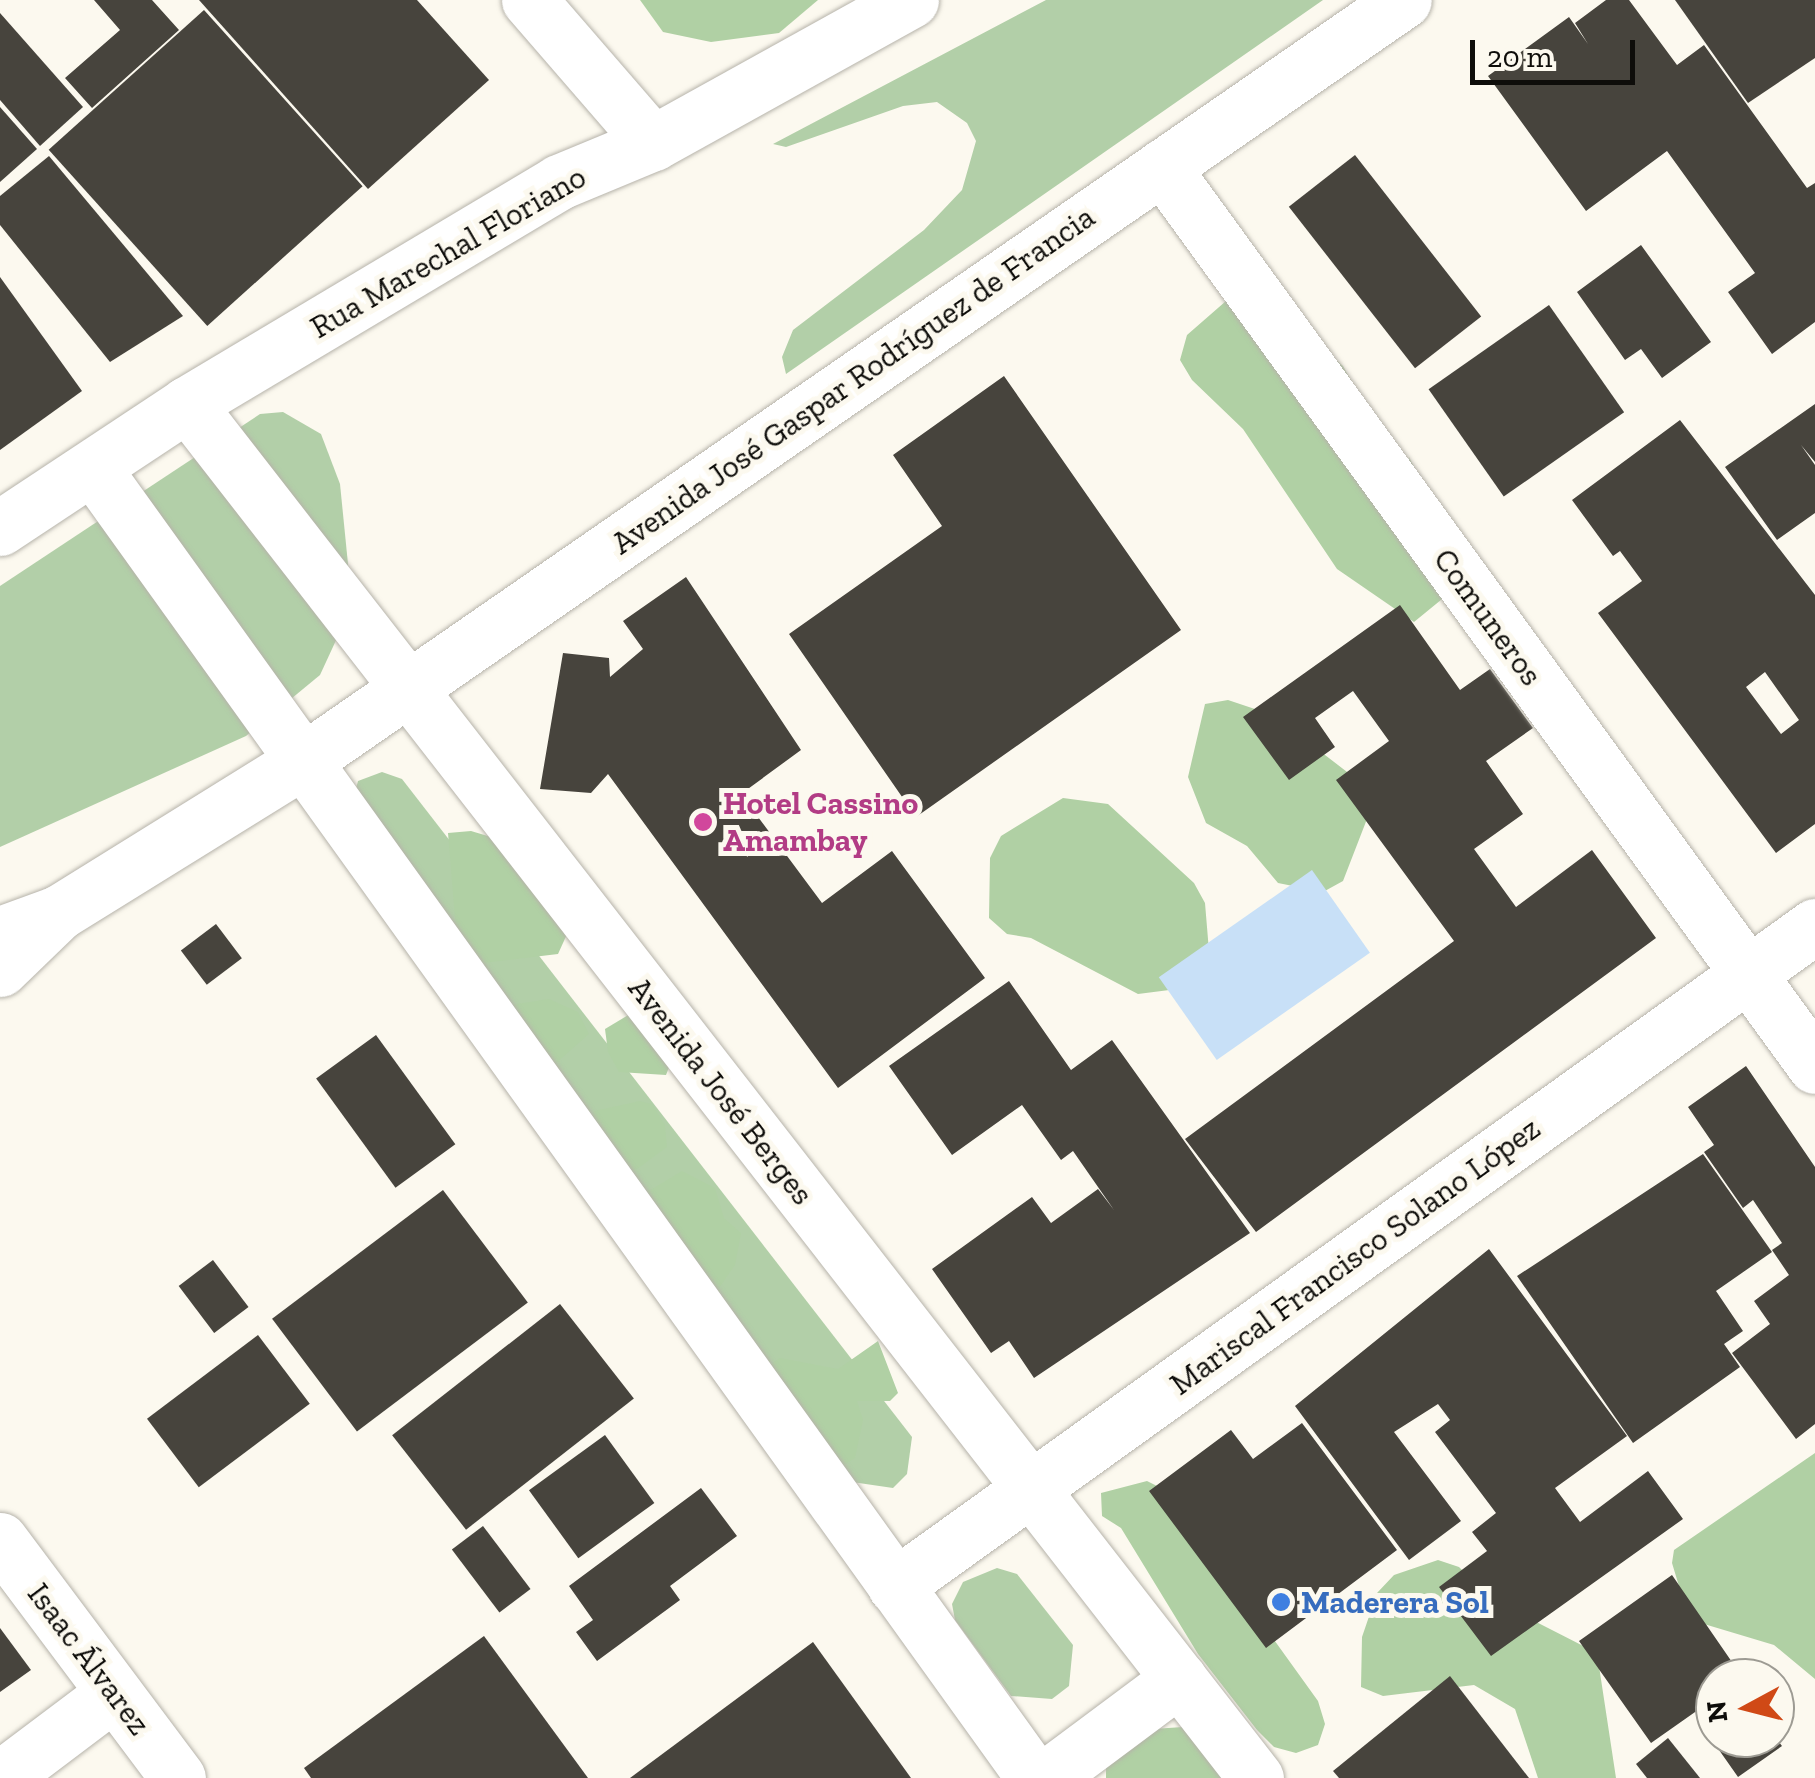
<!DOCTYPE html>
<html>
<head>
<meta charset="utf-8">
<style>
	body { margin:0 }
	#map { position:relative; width:1815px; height:1778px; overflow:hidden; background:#fcf9ef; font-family:"Zilla Slab",serif }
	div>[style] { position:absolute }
	.green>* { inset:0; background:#b2cfa8 }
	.forest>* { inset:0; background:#b0d0a4 }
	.water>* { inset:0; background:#c8e0f7; transform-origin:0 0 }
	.building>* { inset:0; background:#47443d; transform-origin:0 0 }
	.roads { filter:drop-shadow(0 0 2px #b6b3aa) drop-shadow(0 0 2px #b6b3aa) }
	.minor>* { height:55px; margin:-27.5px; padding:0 27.5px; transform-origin:27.5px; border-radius:27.5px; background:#fff }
	.major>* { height:55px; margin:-27.5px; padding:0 27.5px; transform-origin:27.5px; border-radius:27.5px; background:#fff }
	.dots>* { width:28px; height:28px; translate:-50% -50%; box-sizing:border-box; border:5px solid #fcf9ef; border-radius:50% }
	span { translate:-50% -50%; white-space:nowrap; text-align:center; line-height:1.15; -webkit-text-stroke:10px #fcf9ef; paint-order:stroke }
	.street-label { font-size:32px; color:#0e0d0a }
	.hotel-label { font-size:32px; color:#b23c85; font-weight:700 }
	.left { translate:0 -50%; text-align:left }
	.shop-label { font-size:32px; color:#366cbe; font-weight:700 }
	.north { position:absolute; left:1695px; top:1658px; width:100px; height:100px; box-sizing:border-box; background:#fcf9ef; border:2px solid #9d9b93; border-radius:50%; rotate:263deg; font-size:28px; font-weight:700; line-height:40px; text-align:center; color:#0e0d0a }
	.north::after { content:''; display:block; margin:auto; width:35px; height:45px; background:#d04916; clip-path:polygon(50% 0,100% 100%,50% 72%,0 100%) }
	.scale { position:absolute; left:1470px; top:40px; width:165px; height:45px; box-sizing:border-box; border:5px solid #0e0d0a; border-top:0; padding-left:12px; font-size:30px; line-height:35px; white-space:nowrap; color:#0e0d0a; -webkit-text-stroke:8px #fcf9ef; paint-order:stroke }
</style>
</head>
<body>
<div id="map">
	<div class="green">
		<i style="clip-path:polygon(1046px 0,1323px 0,786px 374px,782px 357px,793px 330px,924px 230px,962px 190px,976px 141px,967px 123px,937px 102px,903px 106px,786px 147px,773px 144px)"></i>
		<i style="clip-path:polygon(283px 412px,321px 434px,340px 484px,348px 564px,338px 636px,320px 675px,246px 736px,0 847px,0 586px,260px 414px)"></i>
		<i style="clip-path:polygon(382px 772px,402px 779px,912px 1437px,907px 1474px,893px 1488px,852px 1482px,353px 799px,358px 781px)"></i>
		<i style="clip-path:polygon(997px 1568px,1017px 1574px,1073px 1645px,1069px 1686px,1052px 1699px,1011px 1696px,955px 1620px,952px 1604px,963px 1582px)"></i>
	</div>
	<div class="forest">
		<i style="clip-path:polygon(640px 0,818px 0,779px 33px,711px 42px,663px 32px)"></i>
		<i style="clip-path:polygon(1226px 301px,1304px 332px,1343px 366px,1411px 490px,1409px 457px,1469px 577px,1414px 622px,1337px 569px,1243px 429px,1192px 380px,1180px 360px,1187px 335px)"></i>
		<i style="clip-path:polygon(1228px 700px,1273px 715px,1351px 775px,1367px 819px,1343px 881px,1323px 892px,1278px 883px,1247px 846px,1206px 823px,1188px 777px,1205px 704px)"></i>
		<i style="clip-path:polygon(1063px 798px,1108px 804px,1194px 883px,1205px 903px,1209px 951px,1185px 988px,1138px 994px,1031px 938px,1007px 934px,989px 918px,990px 858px,1001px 836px)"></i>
		<i style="clip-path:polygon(471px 831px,491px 837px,568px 932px,558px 954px,467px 965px,457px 943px,448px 833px)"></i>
		<i style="clip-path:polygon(549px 999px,578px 1012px,589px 1034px,554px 1065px,503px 1006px)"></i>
		<i style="clip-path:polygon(645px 1005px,675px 1052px,666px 1075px,619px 1072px,608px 1052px,605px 1029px)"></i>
		<i style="clip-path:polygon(640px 1101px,652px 1104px,665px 1125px,667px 1147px,629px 1175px,585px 1133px,594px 1111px)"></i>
		<i style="clip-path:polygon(682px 1171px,715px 1188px,724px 1218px,741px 1233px,735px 1265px,717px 1291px,631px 1191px,649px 1191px)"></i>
		<i style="clip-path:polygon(878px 1341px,898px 1393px,890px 1401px,857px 1401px,863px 1420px,855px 1458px,812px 1484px,764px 1369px,780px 1358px,838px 1369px)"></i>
		<i style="clip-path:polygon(1815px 1453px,1815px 1679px,1774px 1645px,1704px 1624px,1685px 1606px,1672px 1563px,1674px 1550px)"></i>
		<i style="clip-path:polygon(1147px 1481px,1167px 1491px,1318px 1701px,1325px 1724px,1318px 1745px,1296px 1753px,1274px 1747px,1257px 1730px,1198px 1654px,1121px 1528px,1102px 1516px,1101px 1493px)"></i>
		<i style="clip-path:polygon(1438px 1560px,1459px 1567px,1491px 1599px,1597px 1653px,1616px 1778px,1538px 1778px,1515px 1709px,1474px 1685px,1383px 1696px,1361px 1687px,1362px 1637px,1377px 1593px,1394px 1575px)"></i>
		<i style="clip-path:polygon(1183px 1727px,1255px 1778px,1106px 1778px,1106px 1764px,1138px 1730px)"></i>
	</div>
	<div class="water">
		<i style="left:1312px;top:870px;width:101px;height:187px;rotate:55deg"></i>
	</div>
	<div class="building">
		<i style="clip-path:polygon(94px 0,152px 0,179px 30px,92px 108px,65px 78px,120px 30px)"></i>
		<i style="clip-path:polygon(199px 0,417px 0,489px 80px,368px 189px)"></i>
		<i style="clip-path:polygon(1606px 0,1629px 0,1677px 65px,1704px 45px,1807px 188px,1815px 183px,1815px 322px,1772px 354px,1728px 292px,1755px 273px,1667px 151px,1586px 211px,1488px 76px,1569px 17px,1588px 44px,1575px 23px)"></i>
		<i style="clip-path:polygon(1675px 0,1815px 0,1815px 58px,1748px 103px)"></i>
		<i style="left:204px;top:10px;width:237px;height:209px;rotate:48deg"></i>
		<i style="clip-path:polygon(0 13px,83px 107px,40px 146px,0 100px)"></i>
		<i style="clip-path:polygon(0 107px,37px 149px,0 182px)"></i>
		<i style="left:1355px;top:155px;width:205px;height:84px;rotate:52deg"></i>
		<i style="clip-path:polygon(49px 156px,183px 316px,110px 362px,0 225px,0 196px)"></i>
		<i style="clip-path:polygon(1641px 245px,1711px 342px,1662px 378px,1641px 349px,1625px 360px,1577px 292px)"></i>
		<i style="clip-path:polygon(0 277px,82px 391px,0 450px)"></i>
		<i style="left:1549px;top:305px;width:131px;height:147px;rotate:55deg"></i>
		<i style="clip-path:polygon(1004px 376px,1181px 630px,916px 817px,789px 634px,942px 526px,893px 455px)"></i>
		<i style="clip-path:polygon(1815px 404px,1815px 462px,1801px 445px,1815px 465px,1815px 513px,1777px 540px,1725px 467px)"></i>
		<i style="clip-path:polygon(evenodd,1680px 420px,1815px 595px,1815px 824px,1776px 853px,1598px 613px,1642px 581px,1620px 551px,1613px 556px,1572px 500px,1680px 420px,1765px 672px,1799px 720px,1781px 734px,1746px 687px,1765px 672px)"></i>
		<i style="clip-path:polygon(686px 577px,801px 750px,741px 794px,822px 903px,892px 851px,985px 978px,838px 1088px,608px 774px,591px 793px,540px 789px,563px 653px,609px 658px,610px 677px,643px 649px,623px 621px)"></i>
		<i style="clip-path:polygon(1400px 605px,1460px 690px,1490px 669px,1533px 728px,1486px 761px,1523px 814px,1474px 849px,1516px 907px,1592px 850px,1656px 938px,1256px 1232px,1185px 1139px,1454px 941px,1336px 780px,1389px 741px,1353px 691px,1315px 718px,1335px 747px,1289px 780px,1243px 717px)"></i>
		<i style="left:216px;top:924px;width:43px;height:44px;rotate:53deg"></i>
		<i style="clip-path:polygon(1009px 981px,1071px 1070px,1112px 1040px,1250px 1233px,1034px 1378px,1009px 1341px,991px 1353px,932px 1269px,1032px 1197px,1051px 1223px,1098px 1189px,1114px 1210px,1073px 1151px,1061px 1160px,1022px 1105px,952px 1155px,889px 1066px)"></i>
		<i style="left:376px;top:1035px;width:135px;height:74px;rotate:54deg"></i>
		<i style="clip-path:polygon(1746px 1066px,1815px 1167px,1815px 1424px,1796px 1439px,1732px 1353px,1770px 1324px,1754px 1301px,1789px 1275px,1772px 1250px,1782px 1243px,1753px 1200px,1743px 1208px,1704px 1152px,1714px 1145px,1688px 1107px)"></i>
		<i style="clip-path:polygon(1703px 1154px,1772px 1252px,1716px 1291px,1743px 1331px,1724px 1344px,1740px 1367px,1633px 1443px,1517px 1276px)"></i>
		<i style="left:443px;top:1190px;width:141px;height:214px;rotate:53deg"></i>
		<i style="clip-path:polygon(1489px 1249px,1627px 1436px,1555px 1488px,1580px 1522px,1648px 1471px,1683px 1519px,1491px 1656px,1439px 1587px,1487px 1551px,1472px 1532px,1496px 1513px,1435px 1432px,1450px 1420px,1438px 1404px,1394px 1432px,1461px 1521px,1409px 1560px,1295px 1406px)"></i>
		<i style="left:213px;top:1260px;width:59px;height:43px;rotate:53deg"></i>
		<i style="left:560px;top:1304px;width:120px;height:213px;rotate:52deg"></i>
		<i style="left:258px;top:1335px;width:86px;height:139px;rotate:53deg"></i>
		<i style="clip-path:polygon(1302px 1423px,1397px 1550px,1266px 1648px,1149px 1491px,1231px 1430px,1253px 1459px)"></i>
		<i style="left:605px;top:1435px;width:84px;height:94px;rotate:54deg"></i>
		<i style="clip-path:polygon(701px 1488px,737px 1536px,670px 1586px,680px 1600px,597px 1661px,576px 1632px,593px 1620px,569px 1586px)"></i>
		<i style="left:483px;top:1526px;width:79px;height:39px;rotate:53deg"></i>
		<i style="clip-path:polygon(1672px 1575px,1743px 1678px,1715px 1678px,1715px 1698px,1651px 1743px,1579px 1641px)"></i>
		<i style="clip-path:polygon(0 1628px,31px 1670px,0 1692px)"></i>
		<i style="clip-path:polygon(484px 1636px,588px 1778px,311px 1778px,304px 1768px)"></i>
		<i style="clip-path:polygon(813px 1642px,911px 1778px,630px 1778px)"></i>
		<i style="clip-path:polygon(1450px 1676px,1529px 1778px,1339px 1778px,1333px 1771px)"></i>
		<i style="clip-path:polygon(1715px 1708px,1715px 1738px,1776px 1738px,1782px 1746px,1738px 1777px,1698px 1720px)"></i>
		<i style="clip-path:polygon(1668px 1738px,1700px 1778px,1647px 1778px,1636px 1764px)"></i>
	</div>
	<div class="roads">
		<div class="minor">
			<i style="left:529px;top:0;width:189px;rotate:49.1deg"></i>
			<i style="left:1162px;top:167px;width:1111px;rotate:54.01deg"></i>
			<i style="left:0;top:969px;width:81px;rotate:-44deg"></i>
			<i style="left:0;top:1540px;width:297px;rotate:53.2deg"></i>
			<i style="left:895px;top:1586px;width:1132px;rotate:-35.66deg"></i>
			<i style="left:1px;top:1778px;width:141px;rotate:-37deg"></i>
			<i style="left:1046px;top:1778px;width:166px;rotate:-36.7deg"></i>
		</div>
		<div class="major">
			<i style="left:187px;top:404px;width:1741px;rotate:52.12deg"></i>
			<i style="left:93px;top:468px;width:1613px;rotate:54.31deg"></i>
			<i style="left:0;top:528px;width:224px;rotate:-33.5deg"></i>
			<i style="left:187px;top:404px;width:433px;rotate:-30.8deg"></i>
			<i style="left:559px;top:182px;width:102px;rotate:-22.5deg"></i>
			<i style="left:653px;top:143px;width:295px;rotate:-29deg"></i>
			<i style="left:0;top:934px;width:62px;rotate:-19.9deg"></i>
			<i style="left:58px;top:913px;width:288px;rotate:-31.8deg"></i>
			<i style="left:303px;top:761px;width:1338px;rotate:-34.65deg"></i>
		</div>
	</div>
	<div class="dots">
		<i style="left:703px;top:822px;background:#d1479c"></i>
		<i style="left:1281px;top:1602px;background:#3f7fe0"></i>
	</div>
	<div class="street-label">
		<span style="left:448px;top:252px;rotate:-30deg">Rua Marechal Floriano</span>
		<span style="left:853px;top:380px;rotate:-35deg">Avenida José Gaspar Rodríguez de Francia</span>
		<span style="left:1488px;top:617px;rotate:54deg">Comuneros</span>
		<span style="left:721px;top:1091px;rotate:52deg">Avenida José Berges</span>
		<span style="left:1355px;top:1256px;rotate:-36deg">Mariscal Francisco Solano López</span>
		<span style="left:89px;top:1659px;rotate:53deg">Isaac Álvarez</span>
	</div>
	<div class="hotel-label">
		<span class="left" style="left:723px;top:822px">Hotel Cassino<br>Amambay</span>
	</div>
	<div class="shop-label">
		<span class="left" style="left:1301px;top:1602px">Maderera Sol</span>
	</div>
	<div class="north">N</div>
	<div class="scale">20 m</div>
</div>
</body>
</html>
